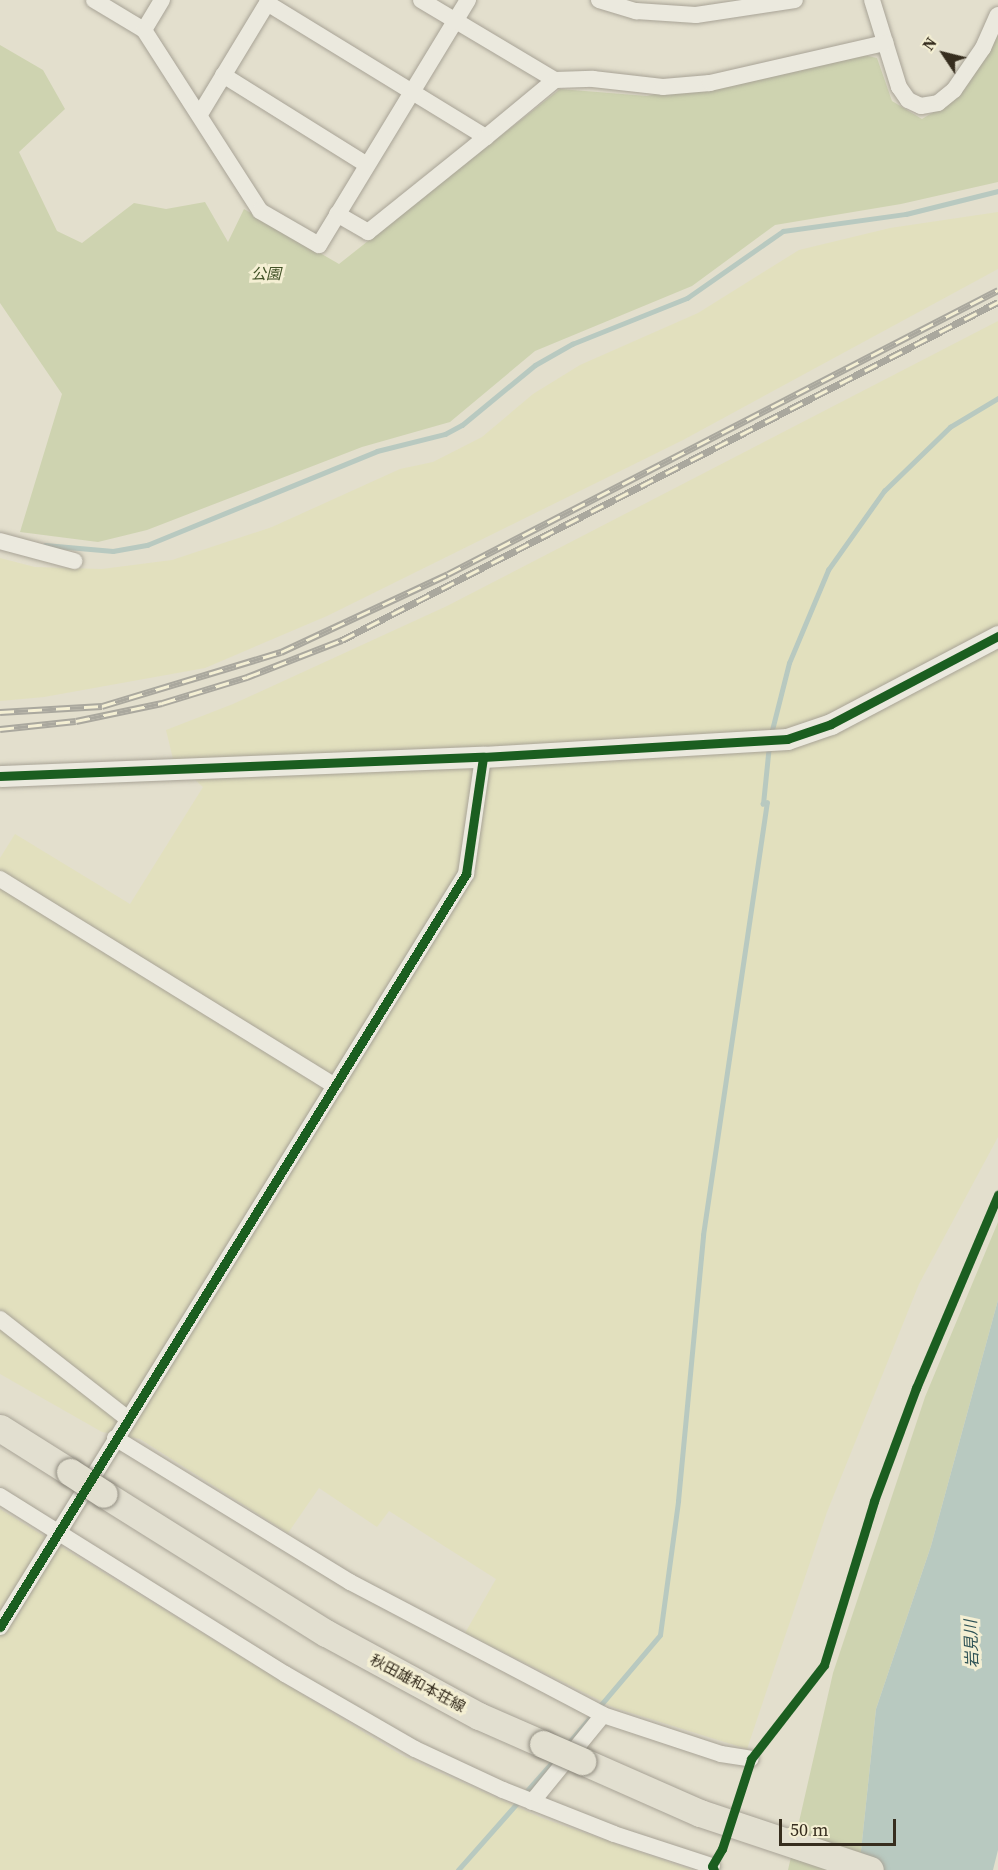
<!DOCTYPE html>
<html>
<head>
<meta charset="utf-8">
<style>
	body { margin:0 }
	#map { position:relative; width:998px; height:1870px; overflow:hidden; background:#e3dfcd; font-family:"Source Serif 4","Noto Sans JP",serif }
	div>[style] { position:absolute }
	.farmland>* { inset:0; background:#e2e0be }
	.green>* { inset:0; background:#ced3b0 }
	.water>* { inset:0; background:#b8c9c0 }
	.stream>* { height:4.5px; margin:-2.25px; padding:0 2.25px; transform-origin:2.25px; border-radius:2.25px; background:#b8c9c0 }
	.roads { filter:drop-shadow(0 0 2px #a8a396) drop-shadow(0 0 2px #a8a396) }
	.minor>* { height:16px; margin:-8px; padding:0 8px; transform-origin:8px; border-radius:8px; background:#ebe9de }
	.tertiary>* { height:21px; margin:-10.5px; padding:0 10.5px; transform-origin:10.5px; border-radius:10.5px; background:#ebe9de }
	.primary>* { height:27px; margin:-13.5px; padding:0 13.5px; transform-origin:13.5px; border-radius:13.5px; background:#e2dfd0 }
	.rail>* { height:7px; margin-top:-3.5px; transform-origin:0; background:repeating-linear-gradient(90deg,#f4efd3 0 14px,#aaa89e 0 28px); box-sizing:border-box; border-block:2px solid #aaa89e }
	.bridges { filter:drop-shadow(0 0 2px #8d897d) drop-shadow(0 0 2px #8d897d) }
	.primary-bridge>* { height:27px; margin:-13.5px; padding:0 13.5px; transform-origin:13.5px; border-radius:13.5px; background:#e2dfd0 }
	.cycleway>* { height:9px; margin:-4.5px; padding:0 4.5px; transform-origin:4.5px; border-radius:4.5px; background:#1b5e20 }
	span { translate:-50% -50%; white-space:nowrap; text-align:center; line-height:1.15; -webkit-text-stroke:6px #f4efd3; paint-order:stroke }
	.park-label { font-size:15px; color:#405126; font-style:italic }
	.street-label { font-size:15px; color:#362d1e }
	.water-label { font-size:16px; color:#2e5255; font-style:italic }
	.north { position:absolute; left:914px; top:24px; width:60px; height:60px; -webkit-text-stroke:4px #f4efd3; paint-order:stroke; rotate:305deg; font-size:16px; font-weight:700; line-height:24px; text-align:center; color:#362d1e }
	.north::after { content:''; display:block; margin:auto; width:21px; height:27px; background:#362d1e; clip-path:polygon(50% 0,100% 100%,50% 72%,0 100%) }
	.scale { position:absolute; left:779px; top:1819px; width:117px; height:27px; box-sizing:border-box; border:3px solid #362d1e; border-top:0; padding-left:8px; font-size:18px; line-height:21px; white-space:nowrap; color:#362d1e; -webkit-text-stroke:4px #f4efd3; paint-order:stroke }
</style>
</head>
<body>
<div id="map">
	<div class="farmland">
		<i style="clip-path:polygon(998px 212px,998px 269px,683px 440px,327px 616px,205px 668px,44px 697px,0 701px,0 558px,35px 567px,102px 569px,172px 560px,272px 527px,400px 469px,433px 462px,482px 437px,533px 394px,580px 365px,698px 313px,799px 250px,890px 228px)"></i>
		<i style="clip-path:polygon(998px 321px,998px 1137px,919px 1284px,827px 1512px,747px 1749px,615px 1708px,465px 1633px,496px 1579px,389px 1511px,377px 1527px,319px 1488px,288px 1533px,140px 1439px,102px 1432px,0 1374px,0 858px,15px 834px,130px 904px,203px 787px,173px 759px,166px 730px,233px 704px,447px 606px)"></i>
		<i style="clip-path:polygon(0 1509px,401px 1755px,542px 1818px,692px 1870px,0 1870px)"></i>
	</div>
	<div class="green">
		<i style="clip-path:polygon(998px 28px,998px 182px,901px 204px,775px 225px,692px 286px,535px 351px,450px 422px,362px 447px,147px 530px,98px 542px,20px 532px,62px 394px,0 303px,0 45px,43px 70px,65px 109px,19px 152px,57px 231px,82px 243px,134px 203px,166px 209px,205px 202px,228px 242px,244px 209px,339px 264px,560px 89px,647px 96px,849px 52px,877px 58px,892px 101px,922px 119px,960px 96px)"></i>
		<i style="clip-path:polygon(998px 1222px,998px 1300px,931px 1546px,876px 1709px,859px 1870px,788px 1870px,833px 1673px,925px 1397px)"></i>
	</div>
	<div class="water">
		<i style="clip-path:polygon(998px 1300px,998px 1850px,993px 1870px,859px 1870px,876px 1709px,931px 1546px)"></i>
	</div>
	<div class="stream">
		<i style="left:45px;top:545px;width:68px;rotate:5deg"></i>
		<i style="left:113px;top:551px;width:35px;rotate:-10deg"></i>
		<i style="left:147px;top:545px;width:248px;rotate:-22.2deg"></i>
		<i style="left:377px;top:451px;width:70px;rotate:-14deg"></i>
		<i style="left:445px;top:434px;width:19px;rotate:-28deg"></i>
		<i style="left:462px;top:425px;width:94px;rotate:-39.4deg"></i>
		<i style="left:535px;top:365px;width:43px;rotate:-29.6deg"></i>
		<i style="left:572px;top:344px;width:124px;rotate:-21.8deg"></i>
		<i style="left:687px;top:298px;width:117px;rotate:-34.9deg"></i>
		<i style="left:783px;top:231px;width:124px;rotate:-7.9deg"></i>
		<i style="left:906px;top:214px;width:95px;rotate:-14deg"></i>
		<i style="left:771px;top:734px;width:73px;rotate:-75.8deg"></i>
		<i style="left:789px;top:663px;width:101px;rotate:-67.2deg"></i>
		<i style="left:828px;top:570px;width:97px;rotate:-54.7deg"></i>
		<i style="left:884px;top:491px;width:92px;rotate:-44.1deg"></i>
		<i style="left:950px;top:427px;width:56px;rotate:-31.1deg"></i>
		<i style="left:566px;top:1746px;width:145px;rotate:-49.7deg"></i>
		<i style="left:660px;top:1635px;width:135px;rotate:-82.3deg"></i>
		<i style="left:678px;top:1501px;width:267px;rotate:-84.6deg"></i>
		<i style="left:703px;top:1235px;width:437px;rotate:-81.6deg"></i>
		<i style="left:767px;top:803px;width:4px;rotate:166deg"></i>
		<i style="left:763px;top:804px;width:59px;rotate:-84.2deg"></i>
		<i style="left:525px;top:1793px;width:45px;rotate:-48.6deg"></i>
		<i style="left:458px;top:1870px;width:94px;rotate:-48.5deg"></i>
	</div>
	<div class="roads">
		<div class="minor">
			<i style="left:94px;top:0;width:58px;rotate:31deg"></i>
			<i style="left:144px;top:30px;width:215px;rotate:57.3deg"></i>
			<i style="left:260px;top:211px;width:68px;rotate:30deg"></i>
			<i style="left:319px;top:245px;width:287px;rotate:-58.7deg"></i>
			<i style="left:599px;top:0;width:39px;rotate:17deg"></i>
			<i style="left:636px;top:11px;width:60px;rotate:3.8deg"></i>
			<i style="left:696px;top:15px;width:100px;rotate:-8.6deg"></i>
			<i style="left:872px;top:0;width:91px;rotate:72.8deg"></i>
			<i style="left:899px;top:87px;width:16px;rotate:55deg"></i>
			<i style="left:908px;top:100px;width:14px;rotate:25deg"></i>
			<i style="left:921px;top:106px;width:17px;rotate:-10deg"></i>
			<i style="left:938px;top:103px;width:21px;rotate:-39deg"></i>
			<i style="left:954px;top:90px;width:51px;rotate:-55.4deg"></i>
			<i style="left:983px;top:48px;width:36px;rotate:-66deg"></i>
			<i style="left:267px;top:3px;width:257px;rotate:31.5deg"></i>
			<i style="left:486px;top:137px;width:89px;rotate:-39.6deg"></i>
			<i style="left:555px;top:80px;width:156px;rotate:-149.2deg"></i>
			<i style="left:144px;top:30px;width:35px;rotate:-59deg"></i>
			<i style="left:223px;top:75px;width:170px;rotate:32deg"></i>
			<i style="left:555px;top:80px;width:38px;rotate:-2deg"></i>
			<i style="left:593px;top:79px;width:70px;rotate:6.5deg"></i>
			<i style="left:663px;top:87px;width:47px;rotate:-4.9deg"></i>
			<i style="left:710px;top:83px;width:180px;rotate:-12.9deg"></i>
			<i style="left:200px;top:114px;width:133px;rotate:-58.8deg"></i>
			<i style="left:337px;top:214px;width:36px;rotate:30deg"></i>
			<i style="left:368px;top:232px;width:151px;rotate:-38.8deg"></i>
			<i style="left:0;top:541px;width:77px;rotate:15.1deg"></i>
			<i style="left:0;top:879px;width:394px;rotate:31.7deg"></i>
			<i style="left:0;top:1319px;width:162px;rotate:38deg"></i>
			<i style="left:115px;top:1438px;width:276px;rotate:31.5deg"></i>
			<i style="left:350px;top:1582px;width:286px;rotate:27.7deg"></i>
			<i style="left:603px;top:1715px;width:124px;rotate:18.3deg"></i>
			<i style="left:721px;top:1754px;width:30px;rotate:9deg"></i>
			<i style="left:0;top:1496px;width:336px;rotate:32deg"></i>
			<i style="left:285px;top:1674px;width:150px;rotate:30deg"></i>
			<i style="left:415px;top:1749px;width:97px;rotate:25deg"></i>
			<i style="left:503px;top:1790px;width:119px;rotate:21.6deg"></i>
			<i style="left:614px;top:1834px;width:103px;rotate:18.1deg"></i>
			<i style="left:0;top:1627px;width:886px;rotate:-58.25deg"></i>
			<i style="left:466px;top:874px;width:118px;rotate:-81.7deg"></i>
			<i style="left:532px;top:1802px;width:112px;rotate:-50.8deg"></i>
		</div>
		<div class="tertiary">
			<i style="left:0;top:776px;width:483px;rotate:-2.3deg"></i>
			<i style="left:483px;top:757px;width:305px;rotate:-3.4deg"></i>
			<i style="left:787px;top:739px;width:46px;rotate:-18.8deg"></i>
			<i style="left:831px;top:724px;width:189px;rotate:-27.8deg"></i>
		</div>
		<div class="primary">
			<i style="left:0;top:1428px;width:83px;rotate:32.2deg"></i>
			<i style="left:104px;top:1494px;width:262px;rotate:32.1deg"></i>
			<i style="left:326px;top:1633px;width:174px;rotate:28.5deg"></i>
			<i style="left:479px;top:1716px;width:70px;rotate:23.6deg"></i>
			<i style="left:582px;top:1761px;width:129px;rotate:23.8deg"></i>
			<i style="left:700px;top:1813px;width:179px;rotate:18.5deg"></i>
		</div>
	</div>
	<div class="rail">
		<i style="left:0;top:712px;width:102px;rotate:-3.4deg"></i>
		<i style="left:102px;top:706px;width:187px;rotate:-16.8deg"></i>
		<i style="left:281px;top:652px;width:184px;rotate:-25deg"></i>
		<i style="left:448px;top:574px;width:619px;rotate:-27.31deg"></i>
		<i style="left:0;top:729px;width:76px;rotate:-6deg"></i>
		<i style="left:76px;top:721px;width:88px;rotate:-11.8deg"></i>
		<i style="left:162px;top:703px;width:89px;rotate:-17deg"></i>
		<i style="left:247px;top:677px;width:102px;rotate:-21.3deg"></i>
		<i style="left:342px;top:640px;width:738px;rotate:-27.26deg"></i>
	</div>
	<div class="bridges">
		<div class="primary-bridge">
			<i style="left:70px;top:1472px;width:40px;rotate:32.9deg"></i>
			<i style="left:543px;top:1744px;width:43px;rotate:23.6deg"></i>
		</div>
	</div>
	<div class="cycleway">
		<i style="left:0;top:776px;width:483px;rotate:-2.3deg"></i>
		<i style="left:483px;top:757px;width:305px;rotate:-3.4deg"></i>
		<i style="left:787px;top:739px;width:46px;rotate:-18.8deg"></i>
		<i style="left:831px;top:724px;width:189px;rotate:-27.8deg"></i>
		<i style="left:0;top:1627px;width:886px;rotate:-58.25deg"></i>
		<i style="left:466px;top:874px;width:118px;rotate:-81.7deg"></i>
		<i style="left:714px;top:1870px;width:4px;rotate:-117deg"></i>
		<i style="left:712px;top:1866px;width:20px;rotate:-60deg"></i>
		<i style="left:722px;top:1849px;width:95px;rotate:-72.1deg"></i>
		<i style="left:751px;top:1759px;width:119px;rotate:-52.2deg"></i>
		<i style="left:824px;top:1665px;width:171px;rotate:-73deg"></i>
		<i style="left:874px;top:1501px;width:121px;rotate:-69.6deg"></i>
		<i style="left:916px;top:1388px;width:210px;rotate:-67deg"></i>
	</div>
	<div class="park-label">
		<span style="left:266px;top:274px">公園</span>
	</div>
	<div class="street-label">
		<span style="left:418px;top:1683px;rotate:28deg">秋田雄和本荘線</span>
	</div>
	<div class="water-label">
		<span style="left:971px;top:1644px;rotate:-92deg">岩見川</span>
	</div>
	<div class="north">N</div>
	<div class="scale">50 m</div>
</div>
</body>
</html>
